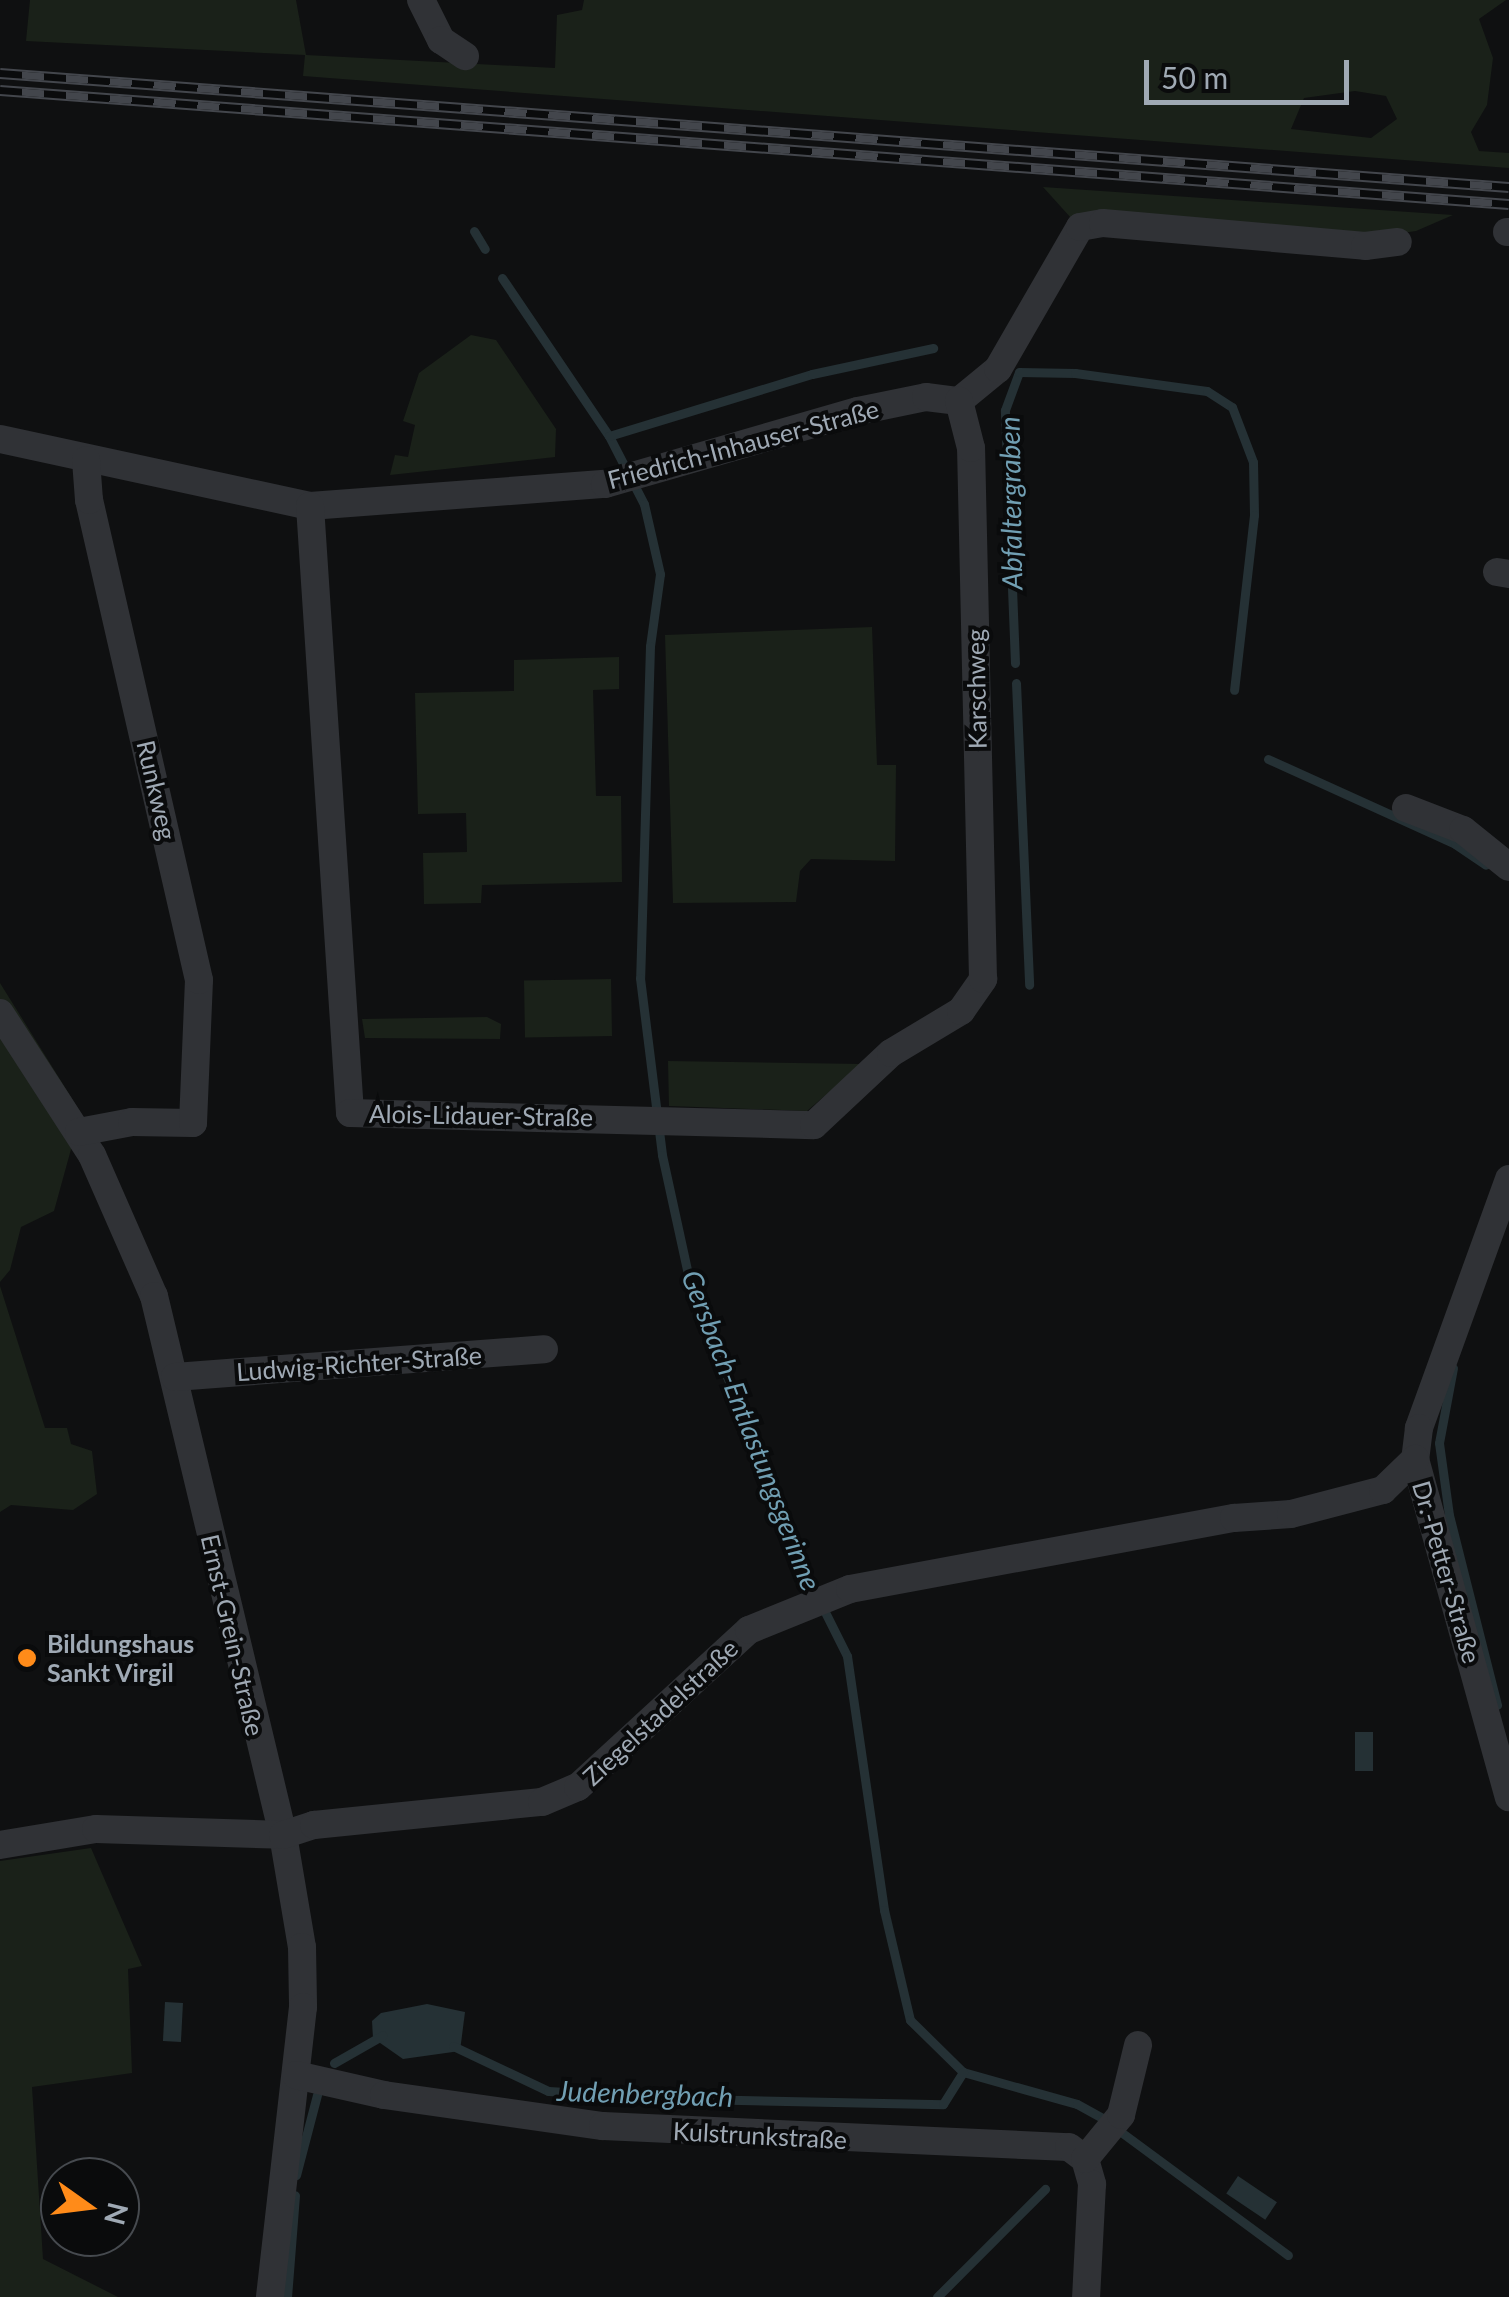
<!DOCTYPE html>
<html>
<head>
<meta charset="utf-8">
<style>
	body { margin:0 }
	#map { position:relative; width:1509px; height:2297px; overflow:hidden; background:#0f1011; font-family:Lato,sans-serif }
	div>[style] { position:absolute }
	.green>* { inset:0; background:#1a2119; transform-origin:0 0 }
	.water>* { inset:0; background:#253135; transform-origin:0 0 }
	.stream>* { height:9px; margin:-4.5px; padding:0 4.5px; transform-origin:4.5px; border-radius:4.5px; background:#253135 }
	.minor>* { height:28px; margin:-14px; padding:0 14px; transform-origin:14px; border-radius:14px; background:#303236 }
	.rail>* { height:11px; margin-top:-5.5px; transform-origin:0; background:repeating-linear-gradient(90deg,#0a0b0c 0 22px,#43464c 0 44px); box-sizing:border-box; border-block:2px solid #43464c }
	.dots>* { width:28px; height:28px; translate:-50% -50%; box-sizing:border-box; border:5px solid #0a0b0c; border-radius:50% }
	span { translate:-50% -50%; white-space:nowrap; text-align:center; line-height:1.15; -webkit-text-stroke:8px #0a0b0c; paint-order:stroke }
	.street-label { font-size:25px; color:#9fa9b4 }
	.poi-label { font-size:25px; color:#9fa9b4; font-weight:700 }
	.left { translate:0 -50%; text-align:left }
	.water-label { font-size:28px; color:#719fb3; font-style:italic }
	.north { position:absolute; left:40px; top:2157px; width:100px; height:100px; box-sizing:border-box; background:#0a0b0c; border:2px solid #464a4f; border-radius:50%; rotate:104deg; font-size:28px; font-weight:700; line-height:40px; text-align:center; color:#9fa9b4 }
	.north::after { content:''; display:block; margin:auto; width:35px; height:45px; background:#ff8b19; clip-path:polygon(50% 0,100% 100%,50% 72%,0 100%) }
	.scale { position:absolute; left:1144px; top:60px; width:205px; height:45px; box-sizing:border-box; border:5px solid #9fa9b4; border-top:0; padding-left:12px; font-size:30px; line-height:35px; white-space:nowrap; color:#9fa9b4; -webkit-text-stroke:8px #0a0b0c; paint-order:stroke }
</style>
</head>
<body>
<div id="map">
	<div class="green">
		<i style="clip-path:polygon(evenodd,30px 0,296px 0,306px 55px,555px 68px,557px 15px,582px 10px,584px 0,1506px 0,1479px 19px,1493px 58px,1487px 105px,1471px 132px,1479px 151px,1509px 153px,1509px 168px,303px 76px,305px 55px,26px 41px,30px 0,1355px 91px,1386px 96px,1397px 119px,1371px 138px,1291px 129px,1304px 98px,1355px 91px)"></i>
		<i style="clip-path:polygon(1043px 187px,1453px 215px,1416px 231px,1374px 237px,1071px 218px)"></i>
		<i style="clip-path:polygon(471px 335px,496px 340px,556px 429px,555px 457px,390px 475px,395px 455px,408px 457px,415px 425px,403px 421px,419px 373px)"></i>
		<i style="clip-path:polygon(872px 627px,877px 765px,896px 765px,895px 861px,811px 859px,800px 871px,796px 902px,673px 903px,665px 635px)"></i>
		<i style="clip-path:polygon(619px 657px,619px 689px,593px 690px,596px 796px,621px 796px,622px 882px,482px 885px,481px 903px,424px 904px,423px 853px,467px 852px,466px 813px,418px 814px,415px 693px,514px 691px,514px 660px)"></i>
		<i style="left:611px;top:979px;width:57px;height:87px;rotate:89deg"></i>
		<i style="clip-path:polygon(0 983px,81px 1113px,54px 1211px,21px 1227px,10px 1270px,0 1282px)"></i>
		<i style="clip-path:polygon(487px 1017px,501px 1024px,500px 1039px,365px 1038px,362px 1019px)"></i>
		<i style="clip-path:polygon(668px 1061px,862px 1064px,807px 1111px,669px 1106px)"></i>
		<i style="clip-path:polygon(0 1286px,45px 1428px,67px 1428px,71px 1444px,92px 1451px,97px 1494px,73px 1510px,11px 1505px,0 1512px)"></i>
		<i style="clip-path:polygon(91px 1848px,142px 1966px,128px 1969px,132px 2073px,32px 2087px,43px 2259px,118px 2297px,0 2297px,0 1861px)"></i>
	</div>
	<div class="water">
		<i style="left:1355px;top:1732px;width:18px;height:39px"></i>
		<i style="left:165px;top:2002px;width:18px;height:39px;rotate:3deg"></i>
		<i style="clip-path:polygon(427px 2004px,465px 2012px,460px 2051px,403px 2059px,373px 2038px,372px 2021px,381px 2013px)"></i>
		<i style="left:1238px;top:2176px;width:47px;height:21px;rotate:34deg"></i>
	</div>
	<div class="stream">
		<i style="left:474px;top:231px;width:21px;rotate:59deg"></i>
		<i style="left:502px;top:278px;width:191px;rotate:55.9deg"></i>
		<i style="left:609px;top:436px;width:76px;rotate:62.8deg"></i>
		<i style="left:644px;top:504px;width:72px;rotate:77.1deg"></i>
		<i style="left:660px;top:574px;width:73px;rotate:97.9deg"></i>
		<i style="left:650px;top:646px;width:332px;rotate:91.7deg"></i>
		<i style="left:640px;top:978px;width:178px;rotate:82.9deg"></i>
		<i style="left:662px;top:1155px;width:127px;rotate:77.7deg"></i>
		<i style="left:689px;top:1279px;width:297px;rotate:68.7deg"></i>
		<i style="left:797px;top:1556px;width:112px;rotate:63.4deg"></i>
		<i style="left:847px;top:1656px;width:257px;rotate:81.7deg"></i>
		<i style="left:884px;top:1910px;width:113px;rotate:76.7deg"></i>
		<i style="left:910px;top:2020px;width:74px;rotate:44.5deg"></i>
		<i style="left:963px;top:2072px;width:118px;rotate:15.7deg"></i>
		<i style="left:1077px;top:2104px;width:29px;rotate:29deg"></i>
		<i style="left:1102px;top:2118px;width:231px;rotate:36.4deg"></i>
		<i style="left:609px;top:436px;width:212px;rotate:-17deg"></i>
		<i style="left:812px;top:374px;width:124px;rotate:-12.1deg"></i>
		<i style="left:1015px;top:663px;width:253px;rotate:-92.3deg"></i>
		<i style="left:1005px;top:410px;width:40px;rotate:-69.8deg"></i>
		<i style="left:1019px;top:372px;width:56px;rotate:1deg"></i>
		<i style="left:1075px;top:373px;width:133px;rotate:7.8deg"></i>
		<i style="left:1207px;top:391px;width:30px;rotate:33deg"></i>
		<i style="left:1232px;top:407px;width:59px;rotate:69.1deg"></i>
		<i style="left:1253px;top:462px;width:53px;rotate:88.9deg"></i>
		<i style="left:1254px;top:515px;width:176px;rotate:96.5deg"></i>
		<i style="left:1016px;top:683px;width:302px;rotate:87.5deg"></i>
		<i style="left:1268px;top:759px;width:205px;rotate:24.4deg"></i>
		<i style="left:1455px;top:844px;width:37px;rotate:34deg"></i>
		<i style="left:1453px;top:1368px;width:76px;rotate:100.6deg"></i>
		<i style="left:1439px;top:1443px;width:73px;rotate:82.1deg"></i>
		<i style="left:1449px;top:1515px;width:196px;rotate:75.8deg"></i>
		<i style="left:453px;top:2046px;width:105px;rotate:25.3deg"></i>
		<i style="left:548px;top:2091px;width:146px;rotate:3.1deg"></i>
		<i style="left:694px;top:2099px;width:249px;rotate:1.2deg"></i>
		<i style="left:943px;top:2104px;width:38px;rotate:-58deg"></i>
		<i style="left:334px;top:2063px;width:56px;rotate:-29.7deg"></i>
		<i style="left:296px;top:2175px;width:83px;rotate:-75.3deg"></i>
		<i style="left:287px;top:2297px;width:102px;rotate:-85.5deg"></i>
		<i style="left:937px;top:2297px;width:153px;rotate:-45deg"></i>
	</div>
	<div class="minor">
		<i style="left:421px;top:0;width:45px;rotate:63.4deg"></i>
		<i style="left:441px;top:40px;width:29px;rotate:34deg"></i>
		<i style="left:1507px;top:232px;width:2px"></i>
		<i style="left:0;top:439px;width:317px;rotate:12.2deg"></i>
		<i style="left:310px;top:506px;width:296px;rotate:-4.3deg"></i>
		<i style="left:605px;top:484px;width:263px;rotate:-16.1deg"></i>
		<i style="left:858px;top:411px;width:69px;rotate:-11.6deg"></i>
		<i style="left:926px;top:397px;width:33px;rotate:7deg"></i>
		<i style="left:959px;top:401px;width:50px;rotate:-39.4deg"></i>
		<i style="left:998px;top:369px;width:164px;rotate:-60deg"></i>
		<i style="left:1080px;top:227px;width:23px;rotate:-10deg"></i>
		<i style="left:1103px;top:223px;width:263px;rotate:5deg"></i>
		<i style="left:1365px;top:246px;width:33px;rotate:-7deg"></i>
		<i style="left:310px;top:506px;width:608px;rotate:86.23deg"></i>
		<i style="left:350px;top:1113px;width:464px;rotate:1.5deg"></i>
		<i style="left:814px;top:1125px;width:105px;rotate:-43.1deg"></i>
		<i style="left:891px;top:1053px;width:82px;rotate:-31deg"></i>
		<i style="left:961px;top:1011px;width:39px;rotate:-55deg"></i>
		<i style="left:983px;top:979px;width:531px;rotate:-91.29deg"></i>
		<i style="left:971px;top:448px;width:49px;rotate:-104.3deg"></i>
		<i style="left:1497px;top:572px;width:12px;rotate:9deg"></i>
		<i style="left:1406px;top:808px;width:61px;rotate:21.1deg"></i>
		<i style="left:1463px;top:830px;width:59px;rotate:38.8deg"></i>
		<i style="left:0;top:1013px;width:169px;rotate:57.1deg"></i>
		<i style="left:92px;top:1155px;width:154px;rotate:66.3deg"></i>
		<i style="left:154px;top:1296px;width:554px;rotate:76.54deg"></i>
		<i style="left:283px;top:1835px;width:114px;rotate:80.4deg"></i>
		<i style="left:302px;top:1947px;width:60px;rotate:89deg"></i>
		<i style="left:303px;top:2007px;width:292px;rotate:96.5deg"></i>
		<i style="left:79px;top:1132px;width:54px;rotate:-10.7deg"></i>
		<i style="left:132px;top:1122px;width:61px;rotate:0.9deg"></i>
		<i style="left:193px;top:1123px;width:143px;rotate:-87.6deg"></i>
		<i style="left:199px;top:980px;width:492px;rotate:-102.9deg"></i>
		<i style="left:89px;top:500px;width:40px;rotate:-94.3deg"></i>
		<i style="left:1509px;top:1179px;width:265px;rotate:109.9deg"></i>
		<i style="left:1419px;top:1428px;width:31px;rotate:97deg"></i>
		<i style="left:1415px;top:1459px;width:351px;rotate:74.5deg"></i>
		<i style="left:175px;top:1377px;width:370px;rotate:-4.3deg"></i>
		<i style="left:0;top:1845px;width:97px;rotate:-9.5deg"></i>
		<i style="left:96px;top:1829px;width:187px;rotate:1.8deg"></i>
		<i style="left:283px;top:1835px;width:33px;rotate:-18deg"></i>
		<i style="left:314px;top:1825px;width:229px;rotate:-5.8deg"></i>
		<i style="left:542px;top:1802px;width:39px;rotate:-23deg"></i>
		<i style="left:578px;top:1787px;width:232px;rotate:-42.6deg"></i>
		<i style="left:749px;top:1630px;width:109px;rotate:-22.1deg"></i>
		<i style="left:850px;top:1589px;width:391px;rotate:-10.5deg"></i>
		<i style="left:1234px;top:1518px;width:57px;rotate:-4deg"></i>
		<i style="left:1291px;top:1514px;width:95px;rotate:-14.6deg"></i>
		<i style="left:1383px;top:1490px;width:45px;rotate:-44.1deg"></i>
		<i style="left:296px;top:2075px;width:90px;rotate:12.8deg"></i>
		<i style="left:384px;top:2095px;width:221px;rotate:8.1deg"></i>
		<i style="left:603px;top:2126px;width:466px;rotate:2.6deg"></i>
		<i style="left:1069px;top:2147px;width:20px;rotate:37deg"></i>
		<i style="left:1085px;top:2159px;width:26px;rotate:74deg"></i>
		<i style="left:1092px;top:2184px;width:113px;rotate:93deg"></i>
		<i style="left:1085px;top:2159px;width:57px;rotate:-50.7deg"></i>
		<i style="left:1121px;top:2115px;width:72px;rotate:-76.3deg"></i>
	</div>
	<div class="rail">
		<i style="left:0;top:73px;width:1513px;rotate:4.32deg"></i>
		<i style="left:0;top:90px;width:1513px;rotate:4.32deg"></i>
	</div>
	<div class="dots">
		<i style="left:27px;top:1658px;background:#ff8b19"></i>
	</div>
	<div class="street-label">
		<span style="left:743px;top:444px;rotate:-15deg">Friedrich-Inhauser-Straße</span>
		<span style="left:976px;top:689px;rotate:-91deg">Karschweg</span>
		<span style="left:157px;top:790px;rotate:77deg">Runkweg</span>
		<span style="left:481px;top:1115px;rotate:1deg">Alois-Lidauer-Straße</span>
		<span style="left:359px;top:1363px;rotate:-4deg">Ludwig-Richter-Straße</span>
		<span style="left:1447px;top:1572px;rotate:74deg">Dr.-Petter-Straße</span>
		<span style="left:233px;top:1635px;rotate:77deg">Ernst-Grein-Straße</span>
		<span style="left:660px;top:1712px;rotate:-43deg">Ziegelstadelstraße</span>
		<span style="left:760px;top:2135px;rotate:3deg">Kulstrunkstraße</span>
	</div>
	<div class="poi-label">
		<span class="left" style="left:47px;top:1658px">Bildungshaus<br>Sankt Virgil</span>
	</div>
	<div class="water-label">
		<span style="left:1010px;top:503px;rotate:-91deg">Abfaltergraben</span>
		<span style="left:752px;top:1430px;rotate:69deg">Gersbach-Entlastungsgerinne</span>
		<span style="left:645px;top:2093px;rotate:2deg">Judenbergbach</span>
	</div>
	<div class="north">N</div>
	<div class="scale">50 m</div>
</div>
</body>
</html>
